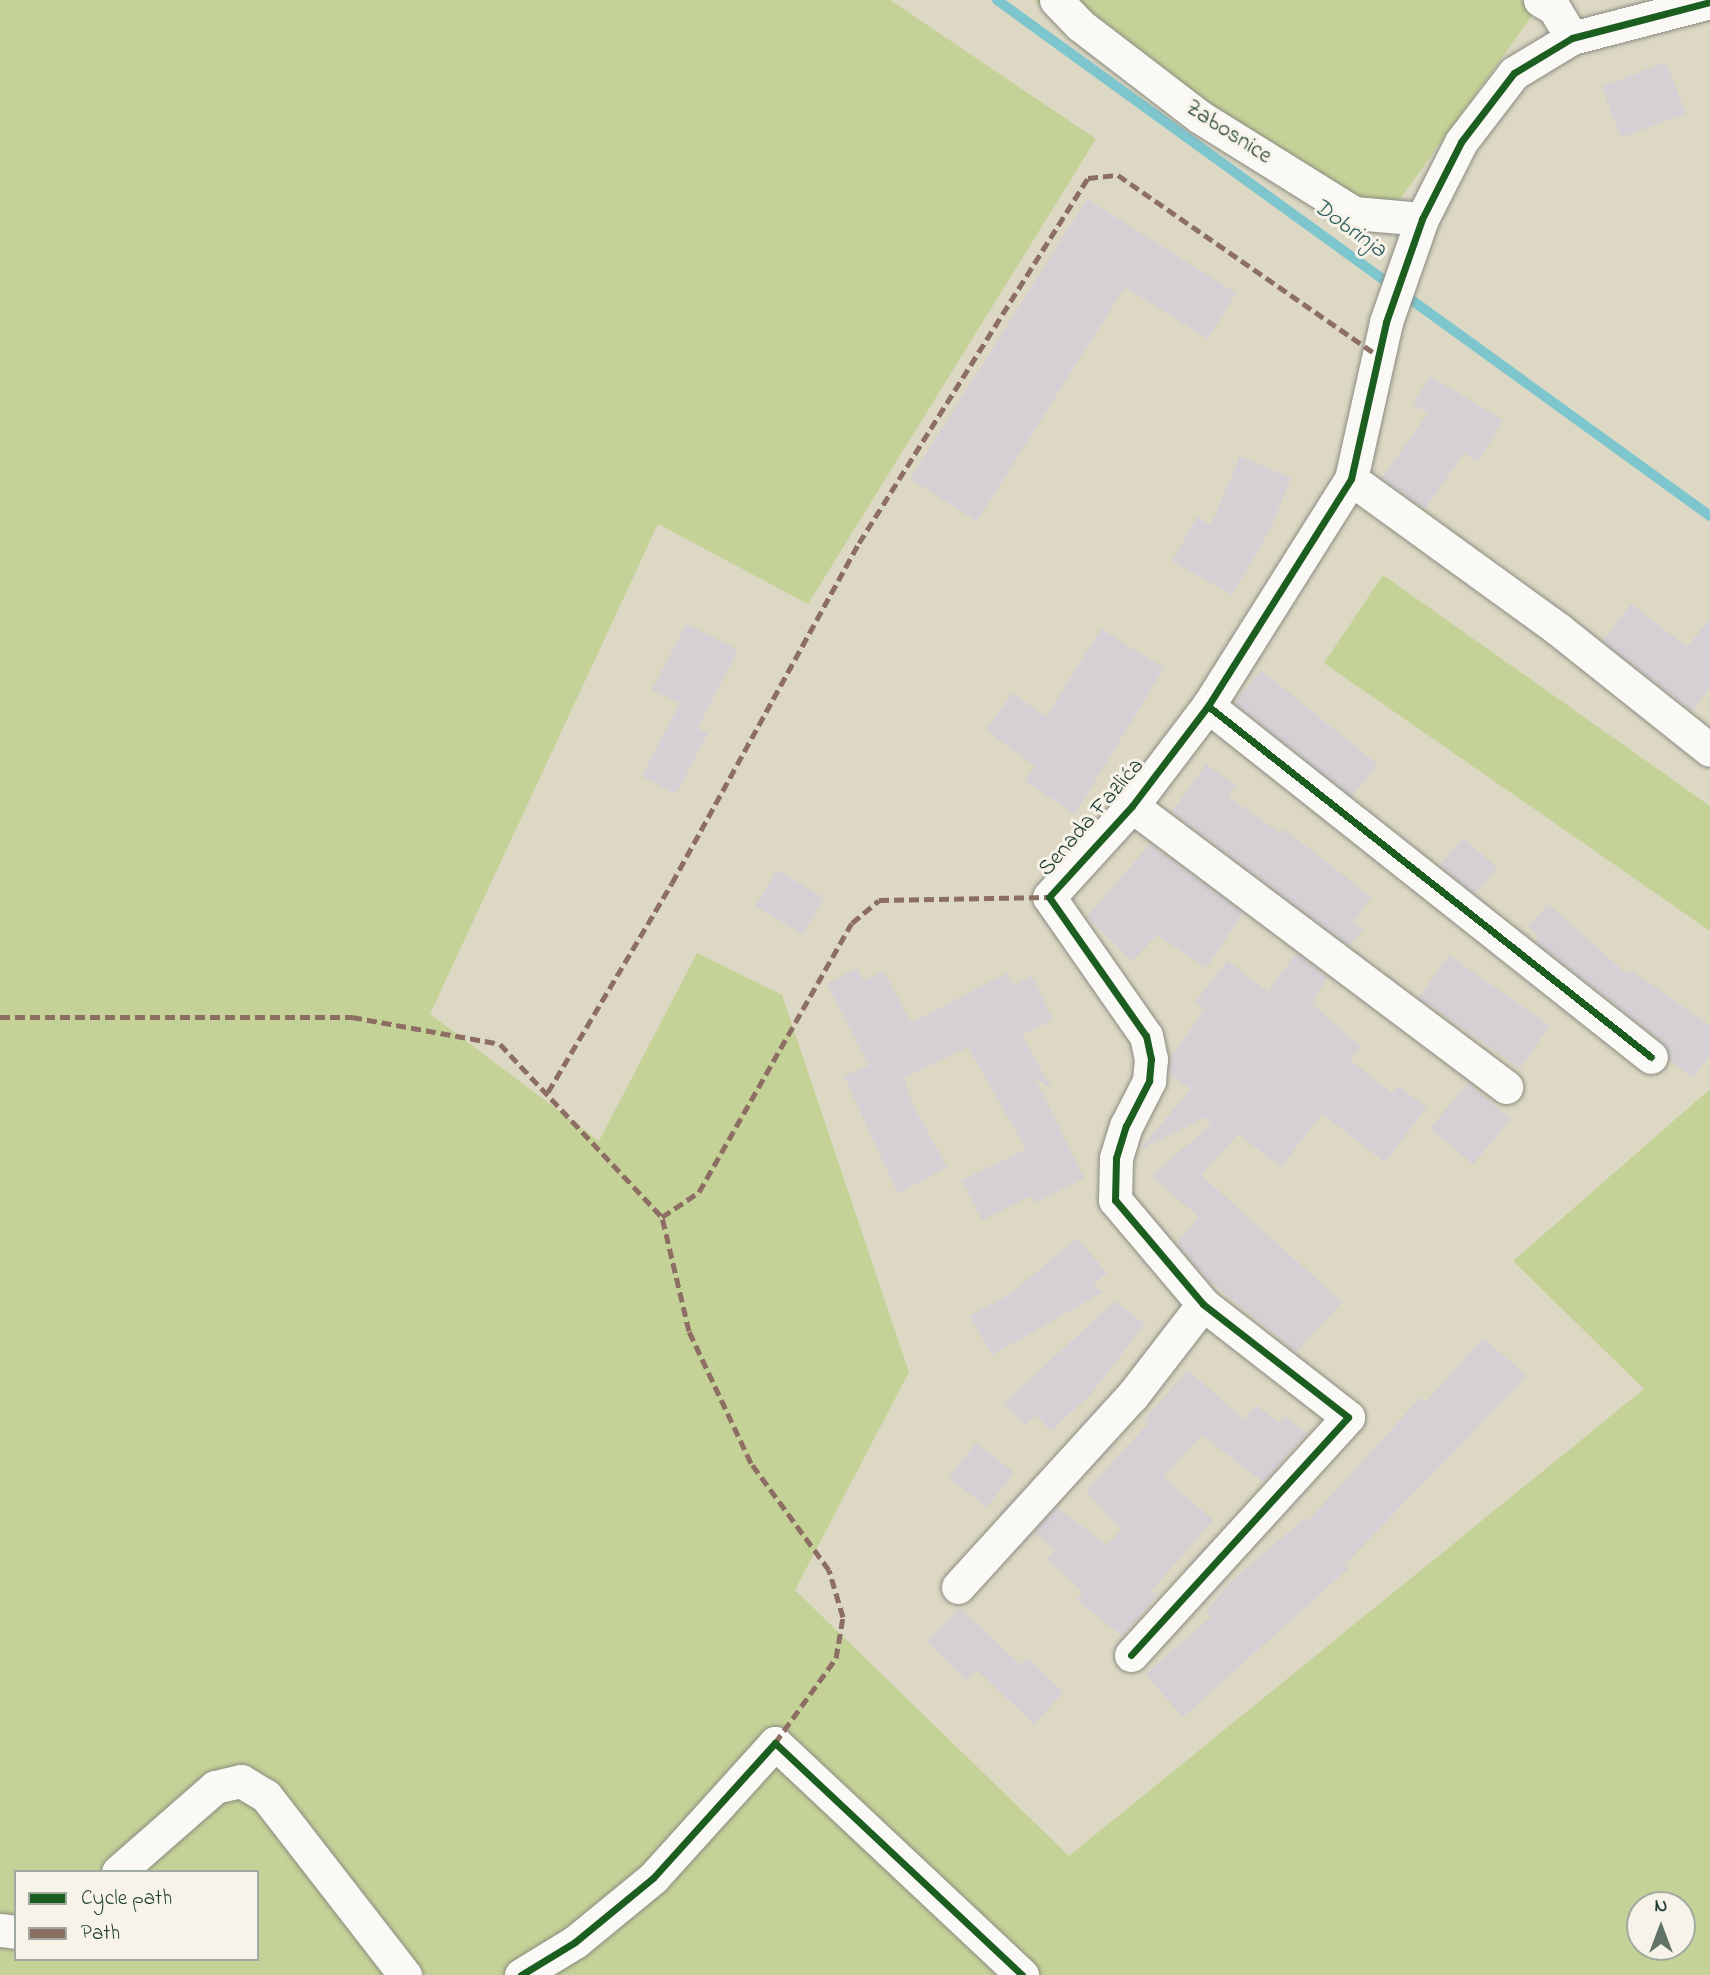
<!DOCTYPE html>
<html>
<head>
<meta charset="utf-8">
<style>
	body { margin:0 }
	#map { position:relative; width:1710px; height:1975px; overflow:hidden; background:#dcd8c4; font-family:"Indie Flower",sans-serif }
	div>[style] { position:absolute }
	.green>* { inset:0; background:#c5d297 }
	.stream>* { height:10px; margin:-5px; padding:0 5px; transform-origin:5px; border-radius:5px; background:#7ec6ce }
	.building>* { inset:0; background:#d5d0d4; transform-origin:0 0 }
	.roads { filter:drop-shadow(0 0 2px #898c80) drop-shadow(0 0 2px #898c80) }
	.minor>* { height:33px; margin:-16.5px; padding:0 16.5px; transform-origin:16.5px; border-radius:16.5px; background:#faf9f6 }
	.quiet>* { height:5px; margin-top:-2.5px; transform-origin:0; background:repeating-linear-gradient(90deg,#8d6e63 0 10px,transparent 0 15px) }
	.cycleway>* { height:7px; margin:-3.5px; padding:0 3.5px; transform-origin:3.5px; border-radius:3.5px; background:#1b5e20 }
	span { translate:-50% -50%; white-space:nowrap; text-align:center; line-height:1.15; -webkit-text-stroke:6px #f7f3e8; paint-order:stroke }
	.street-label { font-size:23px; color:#1f3d34 }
	.water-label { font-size:24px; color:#2c5d5c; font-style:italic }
	.legend { position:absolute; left:14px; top:1870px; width:245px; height:91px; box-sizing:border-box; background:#f7f3e8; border:2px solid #a1aaa0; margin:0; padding:9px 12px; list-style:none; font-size:21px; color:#1f3d34 }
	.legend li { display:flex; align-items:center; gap:14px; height:35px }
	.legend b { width:35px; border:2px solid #a1aaa0 }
	.north { position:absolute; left:1626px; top:1891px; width:70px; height:70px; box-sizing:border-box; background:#f7f3e8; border:2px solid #a1aaa0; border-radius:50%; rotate:0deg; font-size:19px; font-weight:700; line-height:28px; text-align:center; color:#1f3d34 }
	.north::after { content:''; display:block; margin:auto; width:24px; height:32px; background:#617366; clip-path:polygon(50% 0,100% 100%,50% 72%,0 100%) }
</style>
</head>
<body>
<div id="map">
	<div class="green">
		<i style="clip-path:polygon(evenodd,0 0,890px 0,1096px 139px,808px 604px,658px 524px,430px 1014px,599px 1141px,697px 953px,782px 995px,909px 1372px,795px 1590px,1069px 1856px,1644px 1389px,1513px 1261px,1710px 1089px,1710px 1975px,0 1975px,0 0,16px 1872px,257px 1872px,257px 1959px,16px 1959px,16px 1872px,0 0,1640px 1905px,1682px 1905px,1682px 1947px,1640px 1947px,1640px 1905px)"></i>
		<i style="clip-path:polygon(1034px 0,1521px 0,1536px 10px,1382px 224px)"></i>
		<i style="clip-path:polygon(1383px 575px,1710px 806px,1710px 931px,1324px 663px)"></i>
	</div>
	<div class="stream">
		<i style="left:997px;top:0;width:880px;rotate:35.89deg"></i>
	</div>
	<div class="building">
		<i style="left:1666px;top:62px;width:55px;height:69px;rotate:69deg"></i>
		<i style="clip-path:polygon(1087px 199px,1236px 293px,1208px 339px,1125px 287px,977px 521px,910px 479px)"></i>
		<i style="clip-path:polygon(1430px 376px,1503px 420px,1478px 462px,1464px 453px,1425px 509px,1382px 478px,1428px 413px,1413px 404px)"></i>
		<i style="clip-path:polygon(1240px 456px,1291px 478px,1271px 528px,1232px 595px,1172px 561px,1197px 517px,1211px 525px)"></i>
		<i style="clip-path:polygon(1631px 604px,1687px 647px,1710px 619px,1710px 688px,1692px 711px,1603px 641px)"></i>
		<i style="clip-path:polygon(686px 624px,738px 650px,698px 728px,708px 733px,676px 794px,642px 776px,680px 703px,652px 690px)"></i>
		<i style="clip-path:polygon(1101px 629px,1164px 668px,1075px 814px,1025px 781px,1035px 766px,986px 730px,1013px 693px,1046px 717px)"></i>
		<i style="left:1261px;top:670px;width:150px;height:42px;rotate:39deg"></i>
		<i style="clip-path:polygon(1206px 764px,1236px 785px,1228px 797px,1281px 833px,1284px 829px,1371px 897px,1353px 922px,1363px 929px,1350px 946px,1172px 812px)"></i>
		<i style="left:1463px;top:838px;width:46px;height:35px;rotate:41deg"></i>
		<i style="clip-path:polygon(1150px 844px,1243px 913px,1206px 968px,1157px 935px,1132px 961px,1087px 917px)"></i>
		<i style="left:777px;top:870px;width:55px;height:42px;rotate:31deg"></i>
		<i style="clip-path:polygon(1548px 904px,1627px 974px,1631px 970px,1710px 1026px,1710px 1056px,1692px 1078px,1670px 1060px,1663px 1042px,1535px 941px,1539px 936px,1528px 927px)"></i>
		<i style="clip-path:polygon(1296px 953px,1327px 977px,1312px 1004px,1361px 1047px,1350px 1060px,1392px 1093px,1398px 1086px,1427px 1107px,1385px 1162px,1322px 1114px,1281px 1167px,1238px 1134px,1201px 1175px,1342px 1302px,1296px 1352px,1206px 1278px,1177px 1243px,1199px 1217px,1151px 1176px,1211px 1125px,1206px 1117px,1139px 1150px,1191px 1089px,1169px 1074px,1170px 1059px,1204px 1010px,1195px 1002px,1228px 961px,1268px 992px)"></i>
		<i style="left:1449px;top:955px;width:123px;height:52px;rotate:35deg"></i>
		<i style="clip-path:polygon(857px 968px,864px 981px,884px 971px,911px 1023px,1007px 973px,1013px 986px,1032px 976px,1053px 1020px,1022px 1035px,1052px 1089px,1035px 1078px,1084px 1178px,1035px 1203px,1031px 1196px,982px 1220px,962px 1180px,1026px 1149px,968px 1047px,904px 1078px,913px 1105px,947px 1167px,898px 1194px,844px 1076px,869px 1065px,827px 984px)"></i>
		<i style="left:1468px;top:1083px;width:56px;height:59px;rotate:40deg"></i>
		<i style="clip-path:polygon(1077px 1238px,1107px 1273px,1093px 1285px,1103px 1292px,992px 1355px,970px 1316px,1012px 1293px)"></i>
		<i style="clip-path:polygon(1115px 1301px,1145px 1324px,1091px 1394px,1051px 1431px,1036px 1415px,1025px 1425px,1004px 1403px)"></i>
		<i style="clip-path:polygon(1483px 1338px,1527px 1376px,1344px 1565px,1348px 1569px,1183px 1717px,1145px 1674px,1211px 1617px,1206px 1611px,1235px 1578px,1304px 1519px,1307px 1522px,1421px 1397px,1426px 1402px)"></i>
		<i style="clip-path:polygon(1188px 1370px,1244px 1420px,1256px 1405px,1279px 1423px,1285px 1416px,1307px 1433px,1263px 1482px,1202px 1435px,1163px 1477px,1213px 1520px,1151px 1591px,1157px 1596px,1122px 1636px,1077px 1600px,1083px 1592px,1047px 1559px,1055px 1550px,1034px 1532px,1057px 1507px,1107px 1545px,1121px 1530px,1086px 1491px,1148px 1424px,1144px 1420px)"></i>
		<i style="left:976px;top:1443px;width:48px;height:44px;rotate:38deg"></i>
		<i style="clip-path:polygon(960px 1608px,1021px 1665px,1028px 1659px,1063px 1692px,1034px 1724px,977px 1670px,967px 1680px,927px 1642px)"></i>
	</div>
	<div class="roads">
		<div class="minor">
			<i style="left:1056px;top:0;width:35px;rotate:46deg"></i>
			<i style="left:1080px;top:25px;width:151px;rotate:37.5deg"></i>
			<i style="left:1200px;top:117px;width:181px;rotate:31.9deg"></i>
			<i style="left:1354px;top:213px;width:68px;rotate:5deg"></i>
			<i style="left:1540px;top:0;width:16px;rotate:30deg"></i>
			<i style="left:1554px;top:8px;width:35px;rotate:59deg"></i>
			<i style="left:1351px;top:479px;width:256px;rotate:35.9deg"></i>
			<i style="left:1558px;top:629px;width:194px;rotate:38.5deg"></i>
			<i style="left:1208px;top:706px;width:565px;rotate:38.39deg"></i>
			<i style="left:1132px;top:806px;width:468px;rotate:36.9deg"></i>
			<i style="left:958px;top:1587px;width:258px;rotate:-47.7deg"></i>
			<i style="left:1132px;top:1396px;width:116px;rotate:-52.3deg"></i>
			<i style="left:1131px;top:1655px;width:322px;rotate:-47.6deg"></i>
			<i style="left:1348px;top:1417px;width:184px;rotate:-142.1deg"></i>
			<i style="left:1203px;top:1304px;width:136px;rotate:-130.2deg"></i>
			<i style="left:1115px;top:1200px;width:42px;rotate:-88.6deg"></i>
			<i style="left:1116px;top:1158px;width:34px;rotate:-73deg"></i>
			<i style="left:1126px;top:1126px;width:51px;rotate:-62.9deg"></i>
			<i style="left:1149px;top:1081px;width:22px;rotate:-85deg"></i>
			<i style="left:1151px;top:1059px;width:24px;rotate:-102deg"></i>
			<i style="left:1146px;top:1036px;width:169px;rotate:-124.9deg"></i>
			<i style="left:1049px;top:897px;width:123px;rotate:-47.6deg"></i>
			<i style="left:1132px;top:806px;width:126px;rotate:-52.8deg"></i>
			<i style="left:1208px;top:706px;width:268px;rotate:-57.8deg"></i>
			<i style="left:1351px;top:479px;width:161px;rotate:-77.4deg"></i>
			<i style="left:1386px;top:322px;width:109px;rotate:-70.7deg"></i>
			<i style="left:1422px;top:219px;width:86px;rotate:-63.1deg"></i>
			<i style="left:1461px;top:142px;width:87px;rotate:-52.5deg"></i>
			<i style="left:1514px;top:73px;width:68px;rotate:-31.1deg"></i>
			<i style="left:1572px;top:38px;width:143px;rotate:-14.6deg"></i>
			<i style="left:118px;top:1872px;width:129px;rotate:-41.2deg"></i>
			<i style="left:215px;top:1787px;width:27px;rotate:-13deg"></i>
			<i style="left:241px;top:1781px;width:29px;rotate:31deg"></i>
			<i style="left:266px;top:1796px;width:227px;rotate:52.2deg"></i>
			<i style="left:0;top:1930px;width:16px;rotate:7deg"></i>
			<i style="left:521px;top:1975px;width:63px;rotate:-31.4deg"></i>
			<i style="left:575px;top:1942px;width:101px;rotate:-39.4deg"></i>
			<i style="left:653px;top:1878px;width:182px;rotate:-47.9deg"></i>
			<i style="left:775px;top:1743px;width:339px;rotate:43.2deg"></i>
		</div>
	</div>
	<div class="quiet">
		<i style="left:0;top:1017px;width:352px"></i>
		<i style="left:352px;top:1017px;width:150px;rotate:10.3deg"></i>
		<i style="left:500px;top:1044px;width:237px;rotate:46.9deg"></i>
		<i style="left:548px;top:1092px;width:243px;rotate:-59.3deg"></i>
		<i style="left:672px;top:883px;width:388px;rotate:-61.2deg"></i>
		<i style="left:859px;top:543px;width:431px;rotate:-57.9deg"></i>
		<i style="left:1088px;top:178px;width:30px;rotate:-6deg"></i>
		<i style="left:1118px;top:175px;width:317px;rotate:34.8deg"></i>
		<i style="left:775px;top:1743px;width:105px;rotate:-54.3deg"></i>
		<i style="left:836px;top:1658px;width:42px;rotate:-80.3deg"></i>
		<i style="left:843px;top:1617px;width:49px;rotate:-106.6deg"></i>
		<i style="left:829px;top:1570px;width:132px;rotate:-126.1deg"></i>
		<i style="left:751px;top:1463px;width:146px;rotate:-115.2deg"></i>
		<i style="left:689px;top:1331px;width:117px;rotate:-103.3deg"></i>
		<i style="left:662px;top:1217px;width:45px;rotate:-34deg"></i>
		<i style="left:699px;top:1192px;width:309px;rotate:-60.4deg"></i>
		<i style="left:852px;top:923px;width:35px;rotate:-40deg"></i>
		<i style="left:879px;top:900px;width:170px;rotate:-1deg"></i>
	</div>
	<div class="cycleway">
		<i style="left:1208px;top:706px;width:565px;rotate:38.39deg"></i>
		<i style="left:1131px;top:1655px;width:322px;rotate:-47.6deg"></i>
		<i style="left:1348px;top:1417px;width:184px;rotate:-142.1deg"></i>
		<i style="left:1203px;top:1304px;width:136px;rotate:-130.2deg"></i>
		<i style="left:1115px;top:1200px;width:42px;rotate:-88.6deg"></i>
		<i style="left:1116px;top:1158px;width:34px;rotate:-73deg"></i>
		<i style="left:1126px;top:1126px;width:51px;rotate:-62.9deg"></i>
		<i style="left:1149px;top:1081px;width:22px;rotate:-85deg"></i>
		<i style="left:1151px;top:1059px;width:24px;rotate:-102deg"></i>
		<i style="left:1146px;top:1036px;width:169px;rotate:-124.9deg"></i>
		<i style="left:1049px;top:897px;width:123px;rotate:-47.6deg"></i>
		<i style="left:1132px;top:806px;width:126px;rotate:-52.8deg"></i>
		<i style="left:1208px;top:706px;width:268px;rotate:-57.8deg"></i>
		<i style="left:1351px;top:479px;width:161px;rotate:-77.4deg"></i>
		<i style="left:1386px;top:322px;width:109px;rotate:-70.7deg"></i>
		<i style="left:1422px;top:219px;width:86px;rotate:-63.1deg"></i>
		<i style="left:1461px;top:142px;width:87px;rotate:-52.5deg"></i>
		<i style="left:1514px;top:73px;width:68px;rotate:-31.1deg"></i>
		<i style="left:1572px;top:38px;width:143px;rotate:-14.6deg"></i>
		<i style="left:521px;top:1975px;width:63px;rotate:-31.4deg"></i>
		<i style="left:575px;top:1942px;width:101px;rotate:-39.4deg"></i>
		<i style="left:653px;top:1878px;width:182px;rotate:-47.9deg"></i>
		<i style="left:775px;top:1743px;width:339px;rotate:43.2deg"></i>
	</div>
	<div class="street-label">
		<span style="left:1228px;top:133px;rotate:33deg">Zabosnice</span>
		<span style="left:1092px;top:818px;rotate:-49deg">Senada Fazlića</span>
	</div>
	<div class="water-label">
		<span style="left:1349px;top:229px;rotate:36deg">Dobrinja</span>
	</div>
	<ul class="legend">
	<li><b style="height:9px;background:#1b5e20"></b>Cycle path</li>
	<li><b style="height:9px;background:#8d6e63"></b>Path</li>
	</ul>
	<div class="north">N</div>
</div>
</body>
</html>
